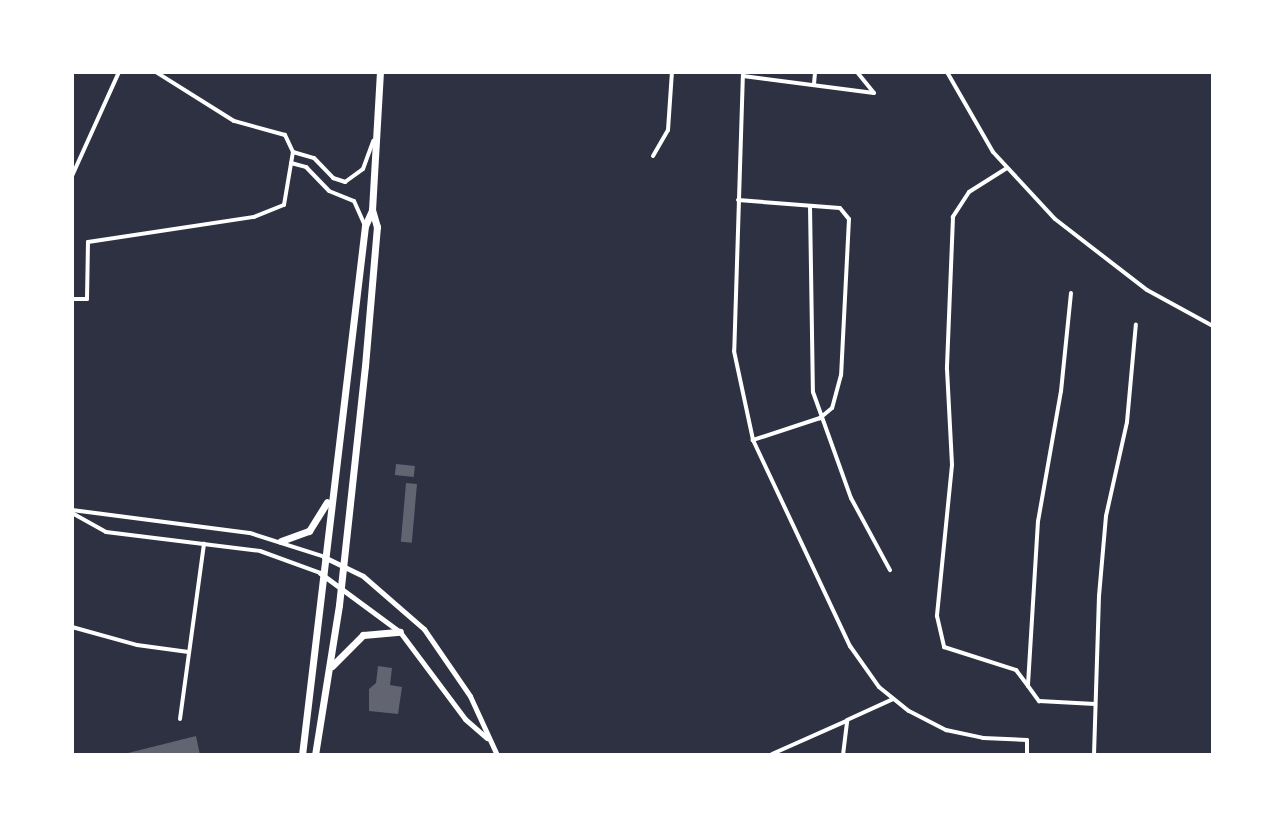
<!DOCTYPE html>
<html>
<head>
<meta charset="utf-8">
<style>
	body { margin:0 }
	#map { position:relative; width:1285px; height:827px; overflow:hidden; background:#2d3142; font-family:"Asap Condensed",sans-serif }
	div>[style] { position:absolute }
	.building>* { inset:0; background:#626471; transform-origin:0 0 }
	.minor>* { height:4px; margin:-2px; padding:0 2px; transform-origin:2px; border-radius:2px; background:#fff }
	.tertiary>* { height:5px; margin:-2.5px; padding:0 2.5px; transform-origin:2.5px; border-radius:2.5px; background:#fff }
	.primary>* { height:7px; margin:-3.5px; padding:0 3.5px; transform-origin:3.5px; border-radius:3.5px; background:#fff }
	span { translate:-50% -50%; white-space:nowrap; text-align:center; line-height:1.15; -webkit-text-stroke:8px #fff; paint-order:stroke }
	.frame { position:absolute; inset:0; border:74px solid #fff; pointer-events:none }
</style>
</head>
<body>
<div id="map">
	<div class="building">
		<i style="left:396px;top:464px;width:19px;height:11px;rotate:6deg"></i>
		<i style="left:406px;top:483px;width:11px;height:59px;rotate:5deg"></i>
		<i style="clip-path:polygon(378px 666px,392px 668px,390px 685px,402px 687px,398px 714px,369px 711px,369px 689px,376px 683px)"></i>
		<i style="clip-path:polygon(196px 736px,200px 755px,124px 755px,124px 754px)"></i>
	</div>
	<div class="minor">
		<i style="left:743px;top:72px;width:279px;rotate:91.8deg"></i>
		<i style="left:734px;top:351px;width:91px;rotate:77.9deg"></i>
		<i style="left:753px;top:440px;width:228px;rotate:64.8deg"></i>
		<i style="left:850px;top:646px;width:50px;rotate:54.7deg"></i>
		<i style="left:879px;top:687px;width:38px;rotate:39deg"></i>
		<i style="left:909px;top:711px;width:42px;rotate:27.2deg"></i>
		<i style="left:946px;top:730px;width:38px;rotate:12deg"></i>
		<i style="left:983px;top:738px;width:44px;rotate:2.6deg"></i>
		<i style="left:1027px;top:740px;width:15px;rotate:90deg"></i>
		<i style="left:947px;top:72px;width:92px;rotate:60.1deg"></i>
		<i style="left:993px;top:152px;width:91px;rotate:47.2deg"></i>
		<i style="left:1055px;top:219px;width:116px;rotate:37.7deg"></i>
		<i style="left:1147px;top:290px;width:75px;rotate:28.6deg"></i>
		<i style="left:743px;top:76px;width:132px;rotate:7.4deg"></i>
		<i style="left:874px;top:93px;width:27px;rotate:-129deg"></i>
		<i style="left:814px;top:84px;width:12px;rotate:-85deg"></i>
		<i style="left:293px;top:152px;width:22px;rotate:16deg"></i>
		<i style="left:314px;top:158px;width:28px;rotate:46deg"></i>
		<i style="left:333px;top:178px;width:13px;rotate:18deg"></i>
		<i style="left:345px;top:182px;width:22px;rotate:-36deg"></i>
		<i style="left:363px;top:169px;width:30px;rotate:-70deg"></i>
		<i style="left:653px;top:156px;width:30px;rotate:-60deg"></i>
		<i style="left:668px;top:130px;width:58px;rotate:-86.1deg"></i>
		<i style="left:291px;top:163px;width:16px;rotate:15deg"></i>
		<i style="left:306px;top:167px;width:33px;rotate:46deg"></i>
		<i style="left:329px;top:191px;width:27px;rotate:22deg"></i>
		<i style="left:354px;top:201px;width:24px;rotate:66deg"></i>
		<i style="left:1007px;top:168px;width:45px;rotate:147.7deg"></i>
		<i style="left:969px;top:192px;width:30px;rotate:123deg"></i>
		<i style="left:953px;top:217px;width:152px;rotate:92.3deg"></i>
		<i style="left:947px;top:369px;width:96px;rotate:87deg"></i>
		<i style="left:952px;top:465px;width:152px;rotate:95.7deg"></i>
		<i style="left:937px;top:616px;width:32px;rotate:77deg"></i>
		<i style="left:944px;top:647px;width:76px;rotate:17.7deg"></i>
		<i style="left:1016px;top:670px;width:20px;rotate:53deg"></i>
		<i style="left:72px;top:176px;width:114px;rotate:-65.7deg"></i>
		<i style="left:738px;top:200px;width:102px;rotate:4.5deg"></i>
		<i style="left:840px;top:208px;width:14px;rotate:51deg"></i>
		<i style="left:849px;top:219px;width:156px;rotate:92.9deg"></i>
		<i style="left:841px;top:375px;width:34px;rotate:105deg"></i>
		<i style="left:832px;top:408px;width:16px;rotate:140deg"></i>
		<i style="left:820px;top:418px;width:71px;rotate:161.8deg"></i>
		<i style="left:810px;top:206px;width:186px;rotate:89.1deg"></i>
		<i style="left:813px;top:392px;width:113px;rotate:70.3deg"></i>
		<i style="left:851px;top:498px;width:82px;rotate:61.6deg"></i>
		<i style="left:1071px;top:293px;width:99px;rotate:95.8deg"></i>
		<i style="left:1061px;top:391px;width:132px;rotate:100deg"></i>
		<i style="left:1038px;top:521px;width:165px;rotate:93.5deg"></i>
		<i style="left:1028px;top:686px;width:19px;rotate:54deg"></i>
		<i style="left:1039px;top:701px;width:56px;rotate:3.1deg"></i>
		<i style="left:72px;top:299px;width:15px"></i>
		<i style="left:87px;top:299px;width:57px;rotate:-89deg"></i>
		<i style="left:88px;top:242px;width:168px;rotate:-8.6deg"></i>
		<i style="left:254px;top:217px;width:32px;rotate:-22deg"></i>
		<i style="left:284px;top:205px;width:54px;rotate:-80.4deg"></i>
		<i style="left:293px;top:152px;width:19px;rotate:-115deg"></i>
		<i style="left:285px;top:135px;width:53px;rotate:-164.6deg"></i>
		<i style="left:234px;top:121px;width:92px;rotate:-147.9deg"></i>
		<i style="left:72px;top:510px;width:179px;rotate:7.4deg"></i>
		<i style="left:250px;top:533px;width:76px;rotate:17.7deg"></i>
		<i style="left:72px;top:513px;width:39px;rotate:29deg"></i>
		<i style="left:106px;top:532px;width:155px;rotate:7deg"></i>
		<i style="left:260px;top:551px;width:64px;rotate:20.1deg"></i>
		<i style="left:72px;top:627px;width:67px;rotate:15.5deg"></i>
		<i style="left:137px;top:645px;width:52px;rotate:7.7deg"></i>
		<i style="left:180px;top:719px;width:177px;rotate:-82.2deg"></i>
		<i style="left:772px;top:754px;width:81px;rotate:-24deg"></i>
		<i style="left:843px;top:755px;width:35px;rotate:-83deg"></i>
		<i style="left:847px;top:720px;width:51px;rotate:-24.5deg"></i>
		<i style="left:1094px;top:755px;width:159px;rotate:-88.2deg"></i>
		<i style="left:1099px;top:596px;width:80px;rotate:-85deg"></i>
		<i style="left:1106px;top:516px;width:96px;rotate:-77.4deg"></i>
		<i style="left:1127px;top:422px;width:98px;rotate:-84.8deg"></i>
	</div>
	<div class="tertiary">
		<i style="left:324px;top:557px;width:43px;rotate:26deg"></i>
		<i style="left:363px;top:576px;width:81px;rotate:41deg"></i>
		<i style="left:424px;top:629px;width:81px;rotate:55.5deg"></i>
		<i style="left:470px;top:696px;width:65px;rotate:65.4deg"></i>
		<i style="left:320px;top:573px;width:99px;rotate:36.4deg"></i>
		<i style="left:400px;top:632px;width:109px;rotate:53.2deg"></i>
		<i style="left:465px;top:719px;width:29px;rotate:41deg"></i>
	</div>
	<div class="primary">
		<i style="left:281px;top:541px;width:30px;rotate:-20deg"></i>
		<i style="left:309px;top:531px;width:34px;rotate:-58deg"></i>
		<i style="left:332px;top:666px;width:44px;rotate:-45deg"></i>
		<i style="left:363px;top:635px;width:37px;rotate:-5deg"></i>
		<i style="left:302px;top:755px;width:533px;rotate:-83.21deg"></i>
		<i style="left:365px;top:226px;width:17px;rotate:-66deg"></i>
		<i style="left:315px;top:755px;width:152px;rotate:-80.9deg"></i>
		<i style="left:339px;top:605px;width:240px;rotate:-83.8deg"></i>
		<i style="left:365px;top:366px;width:140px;rotate:-85.1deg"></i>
		<i style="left:377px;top:227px;width:18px;rotate:-106deg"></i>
		<i style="left:372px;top:210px;width:138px;rotate:-86.7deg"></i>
	</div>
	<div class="frame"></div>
</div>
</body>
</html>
